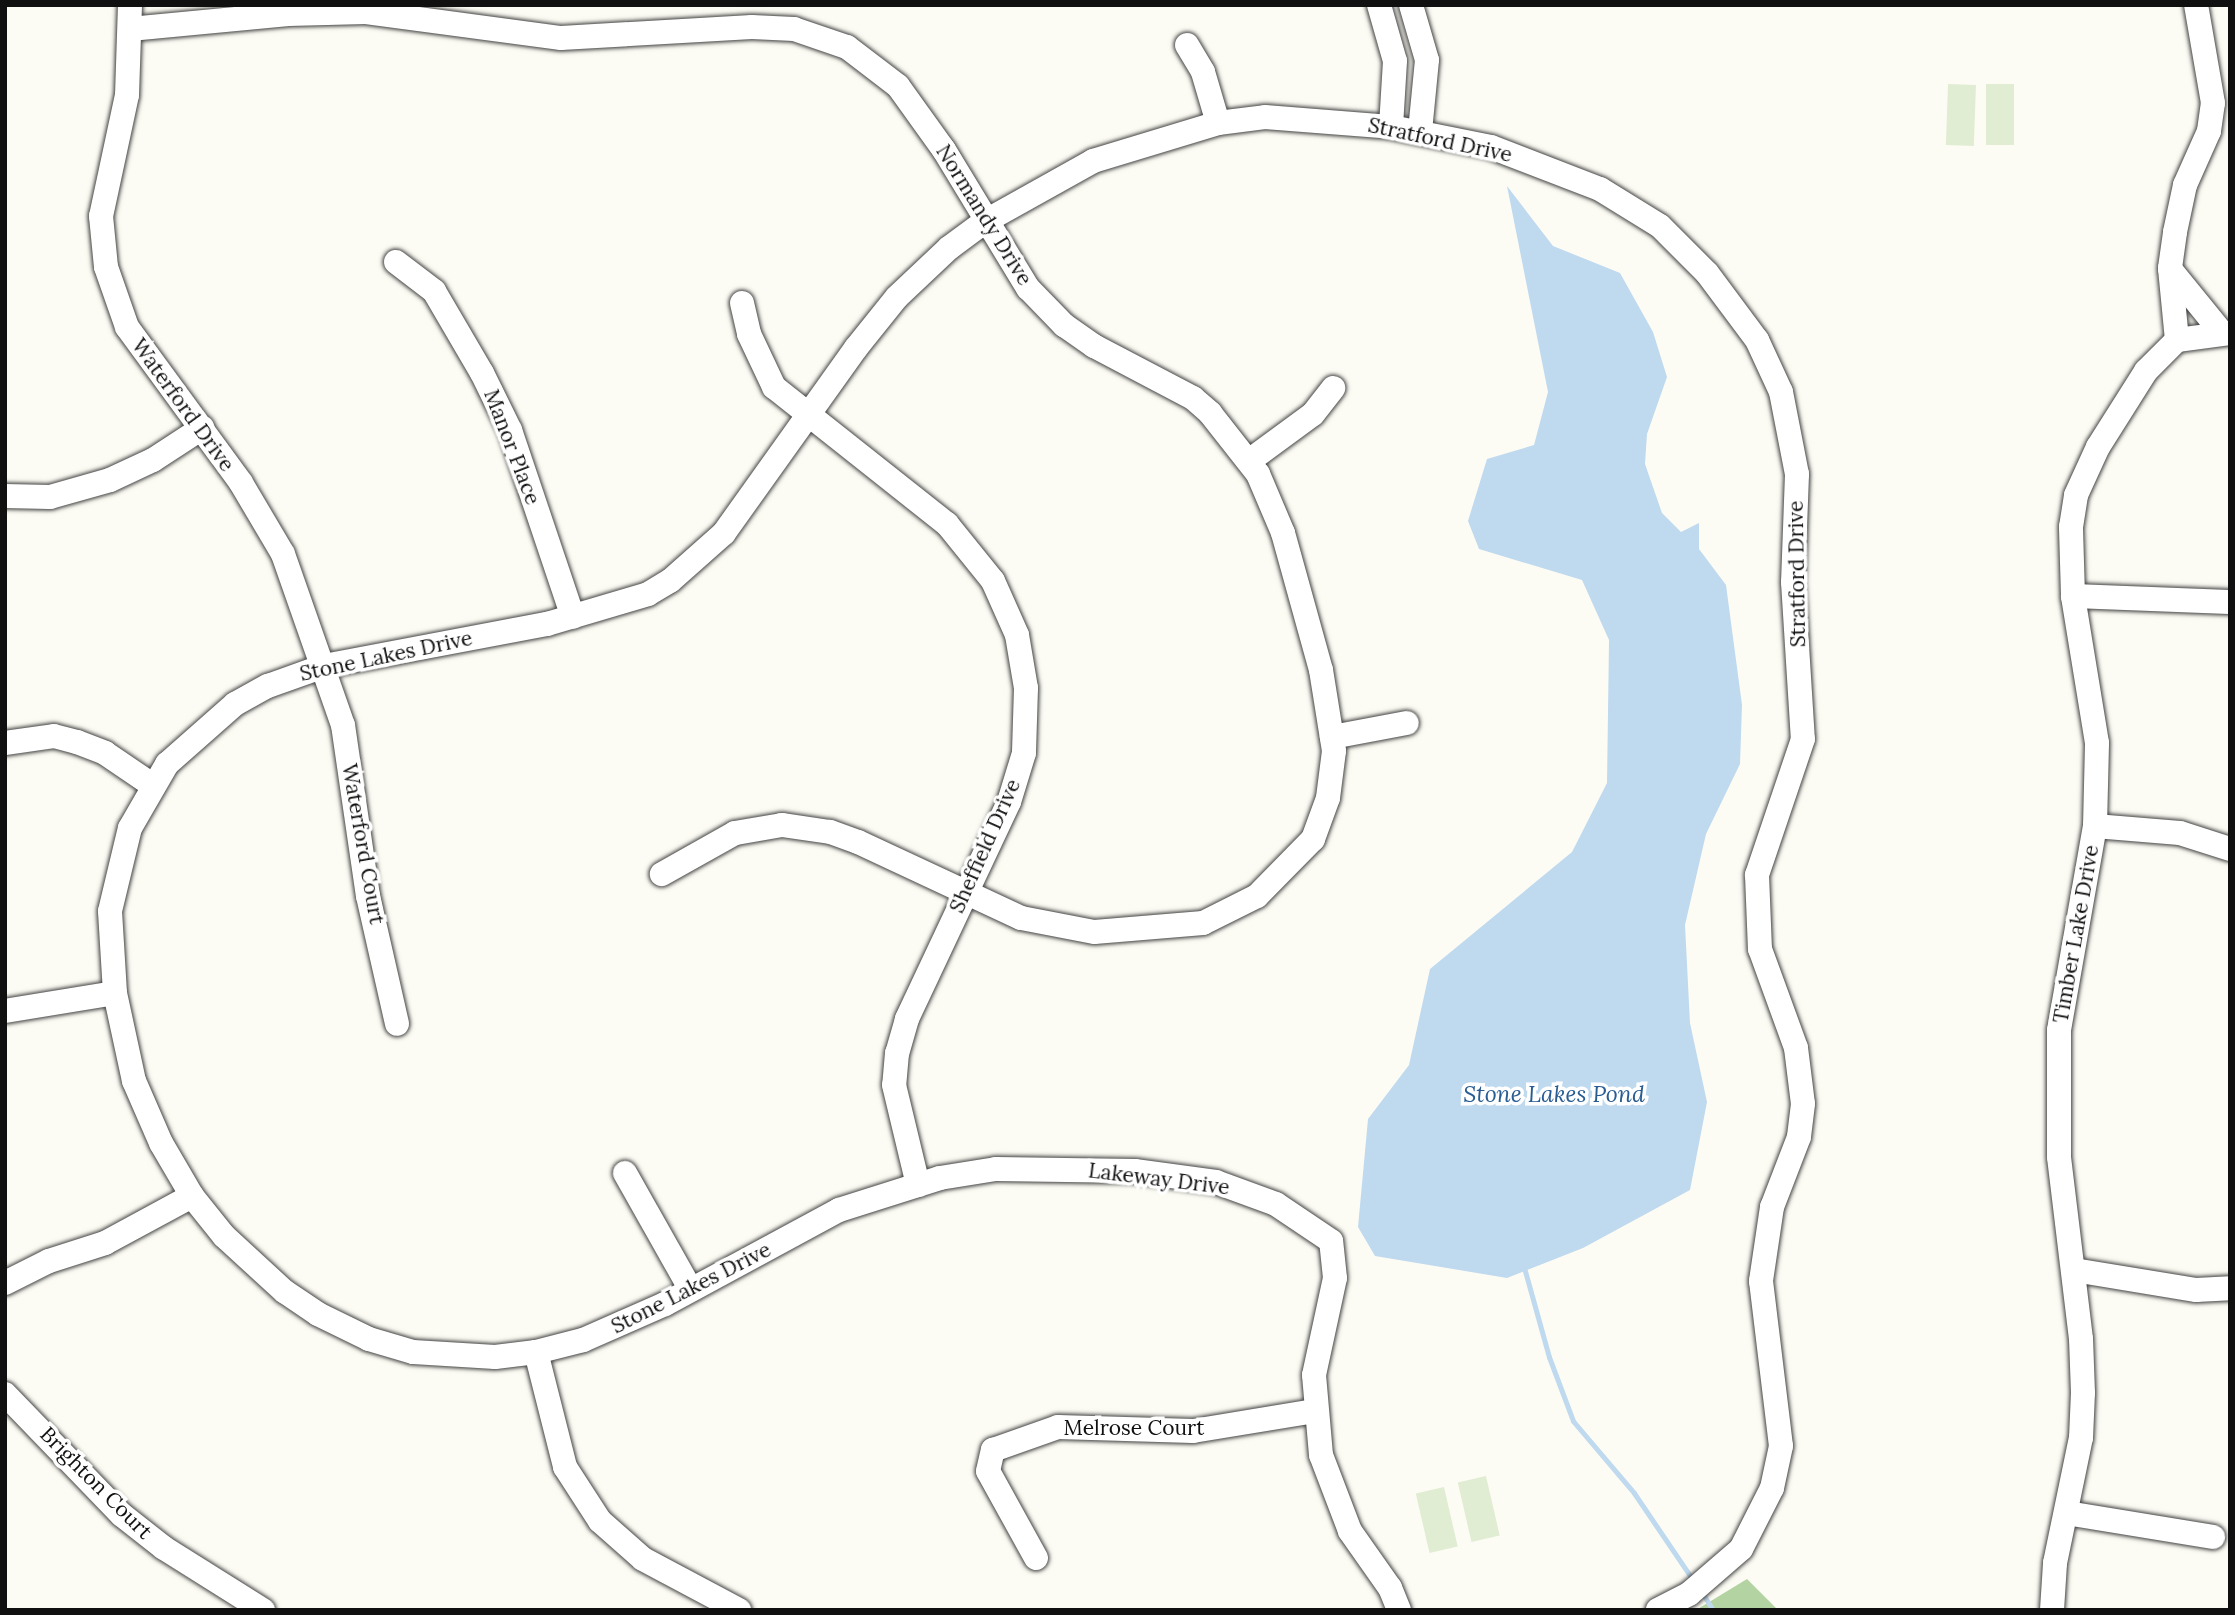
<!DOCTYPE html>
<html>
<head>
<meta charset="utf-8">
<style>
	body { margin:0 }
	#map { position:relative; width:2235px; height:1615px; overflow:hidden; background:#fdfcf4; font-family:Lora,serif }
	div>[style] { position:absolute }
	.forest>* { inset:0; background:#b4d3a2 }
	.pitch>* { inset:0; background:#e1edd2; transform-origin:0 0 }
	.water>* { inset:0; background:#bfd9ef }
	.stream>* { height:5px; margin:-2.5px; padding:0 2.5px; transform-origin:2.5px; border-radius:2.5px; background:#bfd9ef }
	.roads { filter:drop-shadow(0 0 2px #434343) drop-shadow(0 0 2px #434343) }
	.minor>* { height:24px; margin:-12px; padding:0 12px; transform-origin:12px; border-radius:12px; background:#fff }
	span { translate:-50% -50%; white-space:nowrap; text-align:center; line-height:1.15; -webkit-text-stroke:7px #fff; paint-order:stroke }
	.street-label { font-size:21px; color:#101010 }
	.water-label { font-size:23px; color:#285c92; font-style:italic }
	.frame { position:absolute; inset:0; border:7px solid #101010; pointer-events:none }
</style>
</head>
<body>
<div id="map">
	<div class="forest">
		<i style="clip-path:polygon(1747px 1579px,1778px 1610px,1696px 1610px)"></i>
	</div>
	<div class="pitch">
		<i style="left:1948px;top:84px;width:28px;height:61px;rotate:2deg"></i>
		<i style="left:1986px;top:84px;width:28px;height:61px"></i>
		<i style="left:1486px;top:1476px;width:61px;height:29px;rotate:77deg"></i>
		<i style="left:1444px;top:1487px;width:61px;height:29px;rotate:77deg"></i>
	</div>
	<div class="water">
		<i style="clip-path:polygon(1507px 186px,1553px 246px,1620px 273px,1653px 332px,1667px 377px,1647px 434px,1645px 464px,1662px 513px,1681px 532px,1699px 523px,1699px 549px,1726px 585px,1742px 705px,1740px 764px,1706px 834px,1685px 925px,1690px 1023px,1707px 1102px,1690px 1190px,1583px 1248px,1507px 1278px,1375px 1256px,1358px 1227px,1368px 1119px,1409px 1065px,1430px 969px,1572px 852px,1607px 783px,1609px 640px,1582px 580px,1479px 549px,1468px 521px,1487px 459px,1534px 445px,1548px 392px)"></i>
	</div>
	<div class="stream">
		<i style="left:1525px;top:1271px;width:89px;rotate:74.4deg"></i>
		<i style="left:1549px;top:1357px;width:68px;rotate:69.4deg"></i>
		<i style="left:1573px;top:1421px;width:94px;rotate:49.7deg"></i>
		<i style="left:1634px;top:1493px;width:105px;rotate:55.9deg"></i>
		<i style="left:1701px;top:1591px;width:22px;rotate:58deg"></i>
	</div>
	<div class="roads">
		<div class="minor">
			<i style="left:130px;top:5px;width:90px;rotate:91.9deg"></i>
			<i style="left:127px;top:95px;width:124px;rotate:102.1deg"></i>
			<i style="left:101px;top:216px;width:51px;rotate:84.4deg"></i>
			<i style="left:106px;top:267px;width:64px;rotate:70.7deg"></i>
			<i style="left:127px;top:327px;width:193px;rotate:53.8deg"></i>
			<i style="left:241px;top:483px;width:82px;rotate:59.4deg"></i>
			<i style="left:283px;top:554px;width:181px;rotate:70.7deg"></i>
			<i style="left:343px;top:725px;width:173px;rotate:81.7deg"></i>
			<i style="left:368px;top:896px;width:131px;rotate:77.2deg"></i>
			<i style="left:1379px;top:5px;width:58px;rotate:74.1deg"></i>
			<i style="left:1395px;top:61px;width:66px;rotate:93.5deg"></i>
			<i style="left:1411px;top:5px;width:57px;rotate:73.8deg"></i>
			<i style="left:1427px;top:60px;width:71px;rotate:95.6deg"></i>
			<i style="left:130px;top:29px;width:159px;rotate:-5.4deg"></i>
			<i style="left:288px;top:14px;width:78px;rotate:-1.5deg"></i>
			<i style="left:366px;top:12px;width:197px;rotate:7.6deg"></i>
			<i style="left:561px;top:38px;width:191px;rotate:-3.3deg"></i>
			<i style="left:752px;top:27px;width:42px;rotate:2.7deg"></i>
			<i style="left:794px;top:29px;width:56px;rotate:18.8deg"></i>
			<i style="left:847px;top:47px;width:64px;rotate:37.4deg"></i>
			<i style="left:898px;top:86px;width:79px;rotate:54.3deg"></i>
			<i style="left:944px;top:150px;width:162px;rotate:58.7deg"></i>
			<i style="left:1028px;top:288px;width:52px;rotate:45.8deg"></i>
			<i style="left:1064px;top:325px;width:37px;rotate:35deg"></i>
			<i style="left:1094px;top:346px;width:112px;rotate:27.7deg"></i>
			<i style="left:1193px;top:398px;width:23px;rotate:41deg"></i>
			<i style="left:1210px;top:413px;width:78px;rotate:51.8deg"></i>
			<i style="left:1258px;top:474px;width:64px;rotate:67deg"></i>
			<i style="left:1283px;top:533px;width:142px;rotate:74.5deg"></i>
			<i style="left:1321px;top:670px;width:82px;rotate:80.9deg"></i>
			<i style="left:1334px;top:751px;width:47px;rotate:97.3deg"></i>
			<i style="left:1328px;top:798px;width:44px;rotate:110.1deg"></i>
			<i style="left:1313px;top:839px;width:80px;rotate:134.5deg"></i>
			<i style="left:1257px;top:896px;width:60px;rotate:153.4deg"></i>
			<i style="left:1203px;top:923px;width:109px;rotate:175.3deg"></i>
			<i style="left:1094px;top:932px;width:74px;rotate:-169.1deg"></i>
			<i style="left:1021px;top:918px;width:180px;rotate:-155deg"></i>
			<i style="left:858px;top:842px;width:30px;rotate:-160deg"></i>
			<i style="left:830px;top:832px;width:49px;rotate:-171.7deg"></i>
			<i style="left:782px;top:825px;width:48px;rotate:170.3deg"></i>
			<i style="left:735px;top:833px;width:84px;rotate:150.7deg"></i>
			<i style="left:1187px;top:45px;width:31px;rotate:59deg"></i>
			<i style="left:1203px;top:72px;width:53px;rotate:73.6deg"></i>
			<i style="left:396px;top:262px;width:48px;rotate:37.3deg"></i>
			<i style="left:434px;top:291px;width:95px;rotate:59.7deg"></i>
			<i style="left:482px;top:373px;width:64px;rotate:63.8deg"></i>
			<i style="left:510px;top:430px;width:197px;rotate:71.4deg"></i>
			<i style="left:2170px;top:269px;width:82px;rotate:50.9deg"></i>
			<i style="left:742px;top:303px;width:32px;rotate:77deg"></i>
			<i style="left:749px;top:334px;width:59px;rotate:64.7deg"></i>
			<i style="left:774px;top:387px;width:221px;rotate:38.4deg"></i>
			<i style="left:947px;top:524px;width:73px;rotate:51.1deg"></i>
			<i style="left:993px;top:581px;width:59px;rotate:66deg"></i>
			<i style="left:1017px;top:635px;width:54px;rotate:80.4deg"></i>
			<i style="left:1026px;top:688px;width:65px;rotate:91.8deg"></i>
			<i style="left:1024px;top:753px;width:51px;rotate:107deg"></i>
			<i style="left:1009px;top:802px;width:240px;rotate:115.2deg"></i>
			<i style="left:907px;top:1019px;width:35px;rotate:106deg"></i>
			<i style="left:897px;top:1053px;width:32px;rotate:95deg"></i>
			<i style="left:894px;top:1085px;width:103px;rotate:76.5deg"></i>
			<i style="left:2177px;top:340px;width:72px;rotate:-95.6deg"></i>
			<i style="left:2170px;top:268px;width:36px;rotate:-82deg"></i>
			<i style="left:2175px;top:232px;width:48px;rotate:-78deg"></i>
			<i style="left:2185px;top:185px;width:59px;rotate:-66deg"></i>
			<i style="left:2209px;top:131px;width:28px;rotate:-82deg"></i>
			<i style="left:2213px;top:103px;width:99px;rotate:-99.8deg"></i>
			<i style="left:1249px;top:461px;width:79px;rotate:-36.3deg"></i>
			<i style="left:1313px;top:414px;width:33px;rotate:-52deg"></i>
			<i style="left:5px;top:496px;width:45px;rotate:1.3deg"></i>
			<i style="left:50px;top:497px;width:62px;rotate:-15.8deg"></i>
			<i style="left:110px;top:480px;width:47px;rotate:-24.9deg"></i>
			<i style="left:153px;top:460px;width:59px;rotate:-33.1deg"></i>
			<i style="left:2073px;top:596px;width:157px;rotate:2.2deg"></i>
			<i style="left:1332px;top:737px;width:76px;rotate:-10.6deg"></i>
			<i style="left:5px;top:743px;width:49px;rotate:-8.1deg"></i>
			<i style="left:54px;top:736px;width:24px;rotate:15deg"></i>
			<i style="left:77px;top:742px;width:30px;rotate:21deg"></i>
			<i style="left:105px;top:753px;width:57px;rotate:34.2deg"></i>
			<i style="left:2095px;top:826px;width:85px;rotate:4.7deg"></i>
			<i style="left:2180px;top:833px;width:52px;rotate:17.7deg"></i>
			<i style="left:5px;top:1011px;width:111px;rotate:-9.3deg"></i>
			<i style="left:625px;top:1173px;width:134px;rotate:60.6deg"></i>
			<i style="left:2074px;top:1270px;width:124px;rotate:9.3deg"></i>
			<i style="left:2196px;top:1290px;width:34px;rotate:-3deg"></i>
			<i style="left:5px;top:1283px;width:49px;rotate:-26.6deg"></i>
			<i style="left:49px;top:1261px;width:59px;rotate:-17.8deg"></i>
			<i style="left:105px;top:1243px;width:99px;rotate:-28.4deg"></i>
			<i style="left:536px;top:1352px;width:119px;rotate:75.8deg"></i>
			<i style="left:565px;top:1467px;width:64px;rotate:57.1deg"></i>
			<i style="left:600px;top:1521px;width:57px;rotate:41.5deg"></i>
			<i style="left:643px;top:1559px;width:109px;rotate:28deg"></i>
			<i style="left:5px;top:1394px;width:168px;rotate:46deg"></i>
			<i style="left:122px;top:1515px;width:53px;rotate:38.2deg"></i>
			<i style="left:164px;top:1548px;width:117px;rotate:32.1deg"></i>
			<i style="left:2067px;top:1513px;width:148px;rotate:9.3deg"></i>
			<i style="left:1036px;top:1558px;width:99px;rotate:-118.9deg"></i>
			<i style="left:988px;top:1471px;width:22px;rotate:-77deg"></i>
			<i style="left:993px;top:1450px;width:69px;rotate:-19.5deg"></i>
			<i style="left:1058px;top:1427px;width:135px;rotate:1.7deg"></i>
			<i style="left:1193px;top:1431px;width:124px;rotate:-9.3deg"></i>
			<i style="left:1399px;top:1610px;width:24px;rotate:-112deg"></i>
			<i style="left:1390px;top:1588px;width:70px;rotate:-125.1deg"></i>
			<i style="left:1350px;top:1531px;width:81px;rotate:-110.9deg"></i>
			<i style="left:1321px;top:1455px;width:80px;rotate:-95deg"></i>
			<i style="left:1314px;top:1375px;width:99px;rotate:-77.8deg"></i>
			<i style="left:1335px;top:1278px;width:37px;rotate:-96deg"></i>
			<i style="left:1331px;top:1241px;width:66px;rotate:-146.1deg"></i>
			<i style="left:1276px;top:1204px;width:64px;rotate:-159.9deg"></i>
			<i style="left:1216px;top:1182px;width:82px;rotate:-172.3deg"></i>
			<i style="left:1135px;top:1171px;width:139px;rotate:-179.2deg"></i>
			<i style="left:996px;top:1169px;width:57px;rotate:170.9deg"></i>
			<i style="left:940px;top:1178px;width:106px;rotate:162.4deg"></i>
			<i style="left:839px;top:1210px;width:198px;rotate:151.6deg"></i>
			<i style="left:665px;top:1304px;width:90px;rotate:156.3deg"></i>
			<i style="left:583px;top:1340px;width:49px;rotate:165.7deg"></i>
			<i style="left:536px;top:1352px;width:41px;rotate:173deg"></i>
			<i style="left:495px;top:1357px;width:82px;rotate:-176.5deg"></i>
			<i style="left:413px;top:1352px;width:46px;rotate:-163.5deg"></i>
			<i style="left:369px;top:1339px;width:57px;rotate:-153.9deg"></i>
			<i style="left:318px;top:1314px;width:40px;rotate:-146deg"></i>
			<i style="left:285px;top:1292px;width:83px;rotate:-137.4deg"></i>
			<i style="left:224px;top:1236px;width:51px;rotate:-128.7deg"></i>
			<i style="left:192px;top:1196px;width:61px;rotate:-120.3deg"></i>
			<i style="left:161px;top:1143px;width:68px;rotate:-113.5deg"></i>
			<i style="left:134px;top:1081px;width:90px;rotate:-102.2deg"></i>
			<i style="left:115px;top:993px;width:82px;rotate:-93.5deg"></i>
			<i style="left:110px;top:911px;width:85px;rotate:-76.5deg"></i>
			<i style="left:130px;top:828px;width:74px;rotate:-60deg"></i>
			<i style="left:167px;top:764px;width:91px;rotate:-41.4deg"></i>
			<i style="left:235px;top:704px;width:38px;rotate:-29deg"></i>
			<i style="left:268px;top:686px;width:59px;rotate:-19.7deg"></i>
			<i style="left:324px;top:666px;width:227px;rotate:-10.7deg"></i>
			<i style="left:547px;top:624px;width:105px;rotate:-16.5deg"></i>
			<i style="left:648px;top:594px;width:26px;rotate:-31deg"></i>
			<i style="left:670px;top:581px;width:72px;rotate:-41.6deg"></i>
			<i style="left:724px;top:533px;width:227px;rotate:-54.5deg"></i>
			<i style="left:856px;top:348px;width:65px;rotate:-51.2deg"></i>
			<i style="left:897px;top:297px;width:71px;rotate:-43.3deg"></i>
			<i style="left:949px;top:248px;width:44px;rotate:-36.6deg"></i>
			<i style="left:984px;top:222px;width:125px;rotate:-29.2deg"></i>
			<i style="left:1093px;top:161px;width:131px;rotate:-16.9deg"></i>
			<i style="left:1218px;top:123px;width:47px;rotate:-7.3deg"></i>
			<i style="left:1265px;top:117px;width:126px;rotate:4.5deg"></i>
			<i style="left:1391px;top:127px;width:102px;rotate:11.3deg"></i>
			<i style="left:1491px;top:147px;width:117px;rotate:21.1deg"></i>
			<i style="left:1600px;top:189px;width:70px;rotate:31.7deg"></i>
			<i style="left:1660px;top:226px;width:66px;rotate:45deg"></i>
			<i style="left:1707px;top:273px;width:84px;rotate:53.3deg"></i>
			<i style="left:1757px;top:340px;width:57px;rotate:65.2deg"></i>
			<i style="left:1781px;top:392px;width:84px;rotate:79deg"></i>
			<i style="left:1797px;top:474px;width:108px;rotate:92.1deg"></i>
			<i style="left:1793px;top:582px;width:157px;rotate:86.4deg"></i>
			<i style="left:1803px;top:739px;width:144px;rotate:108.7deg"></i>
			<i style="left:1757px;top:875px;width:74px;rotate:87.7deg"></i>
			<i style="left:1760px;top:949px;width:105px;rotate:70deg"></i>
			<i style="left:1796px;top:1048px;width:56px;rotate:82.9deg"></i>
			<i style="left:1803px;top:1104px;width:33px;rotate:97deg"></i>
			<i style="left:1799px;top:1137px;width:75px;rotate:111.1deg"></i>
			<i style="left:1772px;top:1207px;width:75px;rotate:98.5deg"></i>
			<i style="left:1761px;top:1281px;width:166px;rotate:83.1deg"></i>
			<i style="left:1781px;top:1446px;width:43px;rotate:102.1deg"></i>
			<i style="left:1772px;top:1488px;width:68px;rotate:116.9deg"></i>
			<i style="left:1741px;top:1549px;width:69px;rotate:139.1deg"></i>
			<i style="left:1689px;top:1594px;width:35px;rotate:153deg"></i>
			<i style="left:2052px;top:1610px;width:47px;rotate:-86.3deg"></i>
			<i style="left:2055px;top:1563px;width:128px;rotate:-78.3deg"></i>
			<i style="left:2081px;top:1438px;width:45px;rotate:-87.5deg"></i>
			<i style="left:2083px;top:1393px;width:54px;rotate:-92.1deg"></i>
			<i style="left:2081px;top:1339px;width:183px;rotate:-96.9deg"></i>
			<i style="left:2059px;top:1157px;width:127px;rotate:-90deg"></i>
			<i style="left:2059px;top:1030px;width:207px;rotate:-80deg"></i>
			<i style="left:2095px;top:826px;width:83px;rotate:-88.6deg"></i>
			<i style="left:2097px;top:743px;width:149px;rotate:-99.3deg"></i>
			<i style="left:2073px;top:596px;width:69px;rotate:-91.7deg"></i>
			<i style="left:2071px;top:527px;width:32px;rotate:-81deg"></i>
			<i style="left:2076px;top:495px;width:53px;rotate:-65.4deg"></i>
			<i style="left:2098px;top:447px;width:90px;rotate:-57.7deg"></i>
			<i style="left:2146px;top:371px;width:44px;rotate:-45deg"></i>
			<i style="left:2177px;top:340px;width:53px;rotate:-7.5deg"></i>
		</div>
	</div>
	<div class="street-label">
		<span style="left:1440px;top:140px;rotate:12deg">Stratford Drive</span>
		<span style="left:984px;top:215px;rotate:58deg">Normandy Drive</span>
		<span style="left:183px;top:405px;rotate:54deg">Waterford Drive</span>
		<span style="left:512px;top:447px;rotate:69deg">Manor Place</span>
		<span style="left:1797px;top:574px;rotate:-91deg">Stratford Drive</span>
		<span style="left:386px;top:656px;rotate:-12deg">Stone Lakes Drive</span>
		<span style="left:363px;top:844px;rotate:80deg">Waterford Court</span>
		<span style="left:985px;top:846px;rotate:-66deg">Sheffield Drive</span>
		<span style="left:2076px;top:934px;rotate:-80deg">Timber Lake Drive</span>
		<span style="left:1159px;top:1179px;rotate:7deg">Lakeway Drive</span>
		<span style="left:691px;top:1288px;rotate:-27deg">Stone Lakes Drive</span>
		<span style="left:1134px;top:1428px">Melrose Court</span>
		<span style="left:96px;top:1483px;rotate:45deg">Brighton Court</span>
	</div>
	<div class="water-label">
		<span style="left:1554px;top:1094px">Stone Lakes Pond</span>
	</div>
	<div class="frame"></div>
</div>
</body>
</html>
